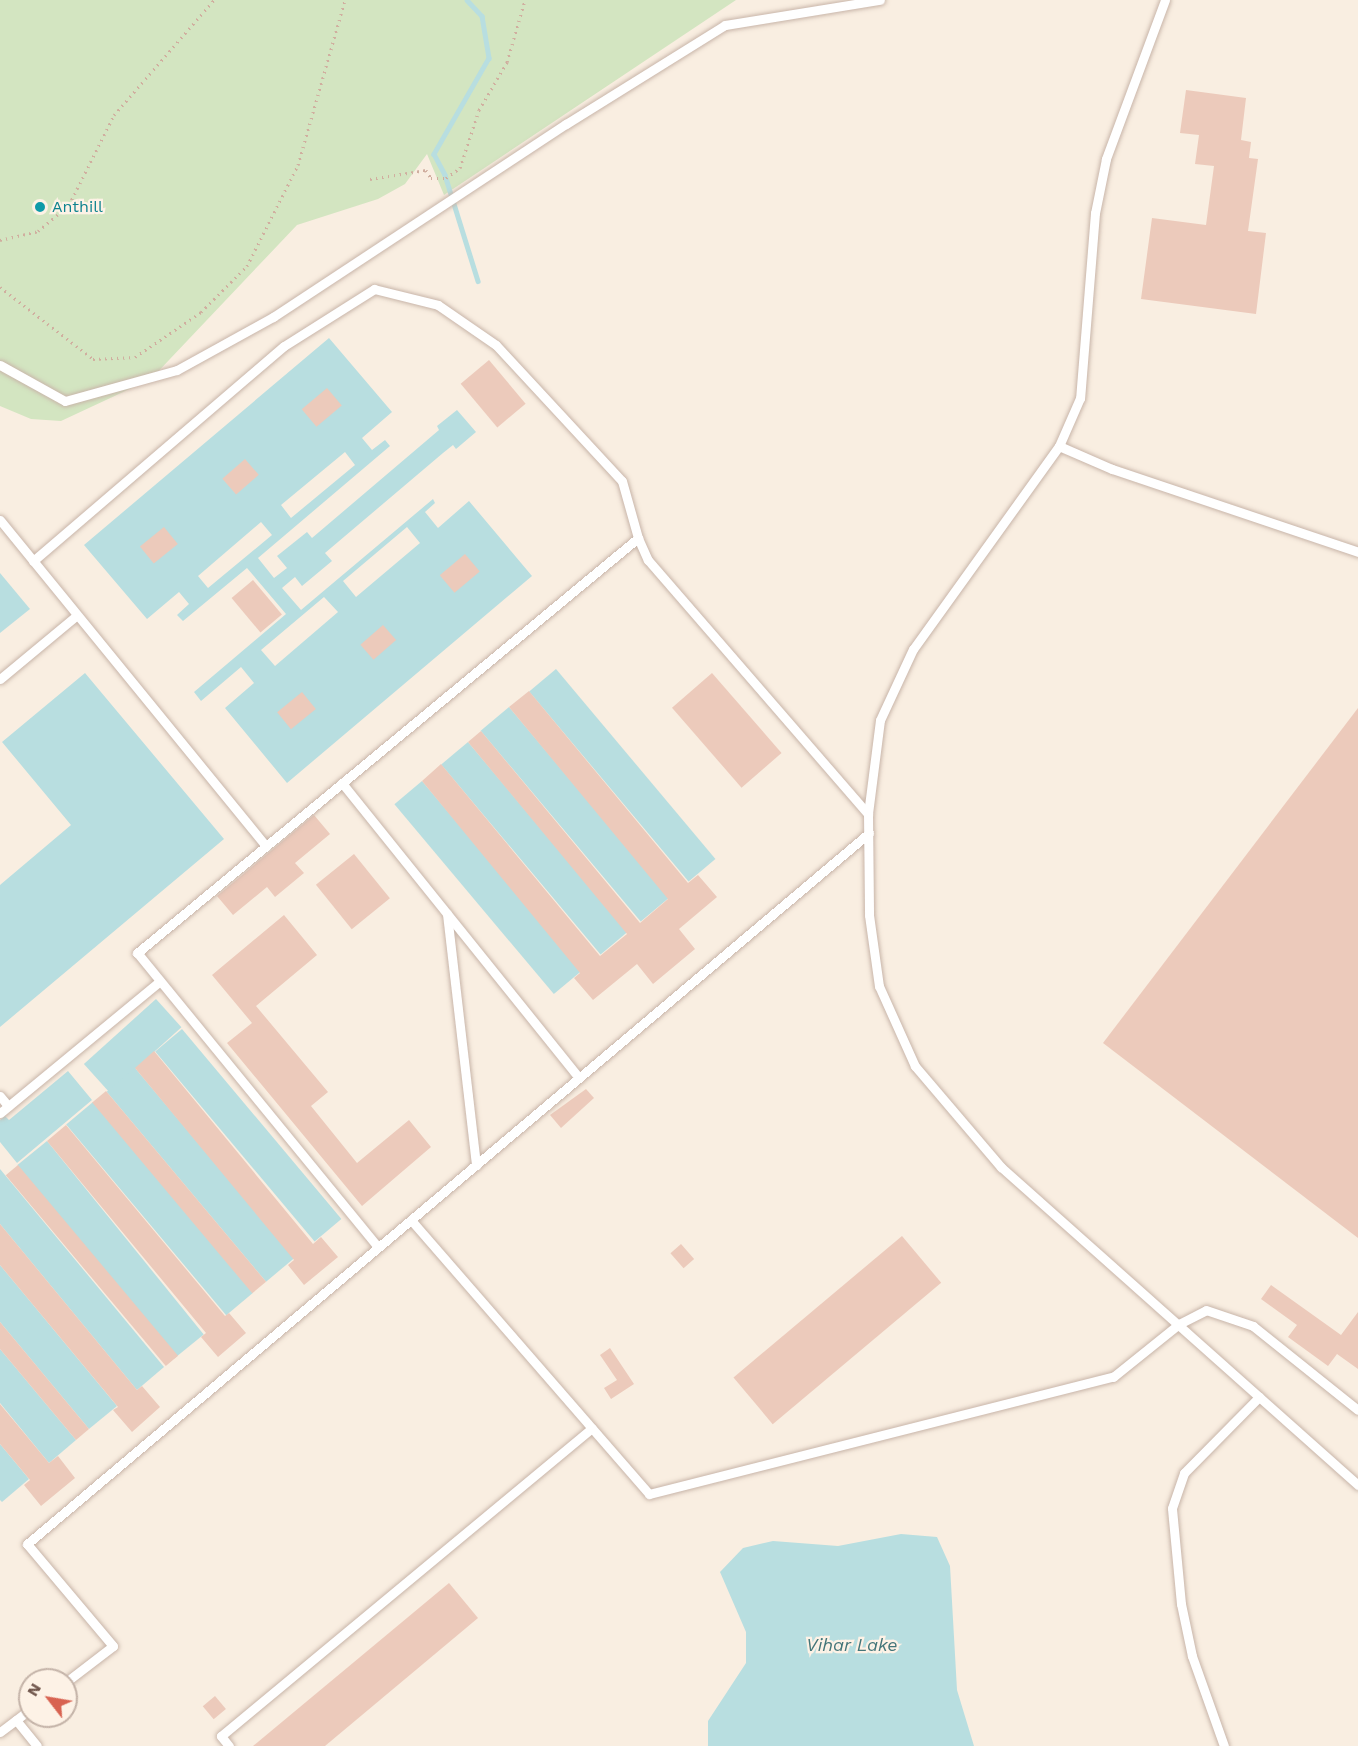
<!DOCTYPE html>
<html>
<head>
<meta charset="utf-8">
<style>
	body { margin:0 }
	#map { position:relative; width:1358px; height:1746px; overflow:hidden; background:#f9eee1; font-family:"Work Sans",sans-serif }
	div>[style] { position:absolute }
	.green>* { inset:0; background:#d3e5c1 }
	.water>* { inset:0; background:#b8dee0; transform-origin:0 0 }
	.stream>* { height:4.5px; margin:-2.25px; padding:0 2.25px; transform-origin:2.25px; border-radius:2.25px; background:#b8dee0 }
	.building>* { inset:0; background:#eccabb; transform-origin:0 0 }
	.path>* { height:3px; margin-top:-1.5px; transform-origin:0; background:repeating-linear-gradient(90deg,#d0ae9f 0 1.5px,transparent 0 6px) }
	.roads { filter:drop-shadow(0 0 2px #c8b5a9) drop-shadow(0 0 2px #c8b5a9) }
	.service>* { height:9px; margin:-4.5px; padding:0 4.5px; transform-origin:4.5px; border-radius:4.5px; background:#fff }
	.dots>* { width:16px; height:16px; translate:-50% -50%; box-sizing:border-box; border:3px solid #fdf2e6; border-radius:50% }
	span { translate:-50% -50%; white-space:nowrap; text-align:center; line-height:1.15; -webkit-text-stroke:4.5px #fdf2e6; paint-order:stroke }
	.culture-label { font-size:16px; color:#0d838f }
	.left { translate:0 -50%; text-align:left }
	.water-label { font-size:18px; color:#437579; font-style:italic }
	.north { position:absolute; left:18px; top:1668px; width:60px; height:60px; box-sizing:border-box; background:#fdf2e6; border:2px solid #c4b3a8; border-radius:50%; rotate:301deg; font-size:16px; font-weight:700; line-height:24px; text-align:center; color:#6e544a }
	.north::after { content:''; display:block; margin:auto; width:21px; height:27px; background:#d86351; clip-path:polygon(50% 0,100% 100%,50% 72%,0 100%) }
</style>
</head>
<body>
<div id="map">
	<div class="green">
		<i style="clip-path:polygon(0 0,736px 0,444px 195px,427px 154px,405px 184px,378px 199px,297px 225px,151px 379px,61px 421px,31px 419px,0 406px)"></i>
	</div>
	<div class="water">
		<i style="clip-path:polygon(evenodd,329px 338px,392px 412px,362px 438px,372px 450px,385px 440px,390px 446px,258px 558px,274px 578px,287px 568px,277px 556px,307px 532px,312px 538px,439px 430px,437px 426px,457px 410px,476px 432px,456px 449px,453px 445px,443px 453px,325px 553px,332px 561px,302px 586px,295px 577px,282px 588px,301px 610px,433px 499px,435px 503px,425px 512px,438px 528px,469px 501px,532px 576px,287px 783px,225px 708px,254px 683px,241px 667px,201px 701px,194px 692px,286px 614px,247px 568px,183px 621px,177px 615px,189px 604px,179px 592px,147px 619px,84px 545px,329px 338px,345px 452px,355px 465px,291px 518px,281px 505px,345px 452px,329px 338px,261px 522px,272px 535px,208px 588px,198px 576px,261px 522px,329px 338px,407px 527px,420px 543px,356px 597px,343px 581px,407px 527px,329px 338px,324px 597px,338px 612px,275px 666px,261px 650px,324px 597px)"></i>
		<i style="clip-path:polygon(0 573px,30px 609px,0 633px)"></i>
		<i style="left:556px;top:669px;width:248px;height:35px;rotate:50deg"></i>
		<i style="clip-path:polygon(85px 673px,224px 839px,0 1027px,0 885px,71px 825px,2px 742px)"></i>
		<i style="left:509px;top:707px;width:249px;height:37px;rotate:50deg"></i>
		<i style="left:468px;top:742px;width:248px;height:35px;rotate:50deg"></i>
		<i style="left:422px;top:781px;width:248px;height:36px;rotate:50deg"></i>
		<i style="left:156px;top:999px;width:38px;height:97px;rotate:48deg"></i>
		<i style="left:182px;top:1029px;width:248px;height:35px;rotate:50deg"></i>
		<i style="left:135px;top:1068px;width:248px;height:37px;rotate:50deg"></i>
		<i style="clip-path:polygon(68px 1071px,92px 1100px,17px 1163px,0 1142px,0 1120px,5px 1116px,9px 1120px)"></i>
		<i style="left:93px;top:1102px;width:249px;height:35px;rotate:50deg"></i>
		<i style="left:47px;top:1141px;width:249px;height:38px;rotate:51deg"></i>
		<i style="clip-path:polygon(0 1169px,164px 1367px,137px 1390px,0 1224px)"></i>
		<i style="clip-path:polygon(0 1265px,117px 1406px,89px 1429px,0 1322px)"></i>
		<i style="clip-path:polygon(0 1349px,76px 1440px,49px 1463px,0 1403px)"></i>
		<i style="clip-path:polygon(0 1444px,29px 1479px,2px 1502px,0 1500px)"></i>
		<i style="clip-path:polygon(901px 1534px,937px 1537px,950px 1566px,957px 1690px,974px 1746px,708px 1746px,708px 1721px,746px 1663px,746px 1632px,720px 1572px,743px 1548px,773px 1541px,838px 1546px)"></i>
	</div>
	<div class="stream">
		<i style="left:467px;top:0;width:22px;rotate:47deg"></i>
		<i style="left:482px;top:16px;width:43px;rotate:80.5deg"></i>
		<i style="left:489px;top:58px;width:111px;rotate:119.8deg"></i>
		<i style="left:434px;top:154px;width:24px;rotate:62deg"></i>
		<i style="left:445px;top:175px;width:111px;rotate:72.7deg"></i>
	</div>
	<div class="building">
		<i style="clip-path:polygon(1186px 90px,1246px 98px,1241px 140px,1251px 142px,1249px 158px,1258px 159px,1248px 231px,1266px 233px,1256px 314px,1141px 299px,1152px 218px,1206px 225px,1214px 166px,1195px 164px,1199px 135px,1180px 133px)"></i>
		<i style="left:489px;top:360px;width:57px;height:37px;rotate:50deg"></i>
		<i style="left:327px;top:388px;width:23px;height:33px;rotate:50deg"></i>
		<i style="left:245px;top:459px;width:21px;height:30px;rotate:49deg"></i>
		<i style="left:164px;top:527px;width:22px;height:31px;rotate:51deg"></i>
		<i style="left:465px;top:554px;width:23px;height:33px;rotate:50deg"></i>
		<i style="left:253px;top:580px;width:45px;height:28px;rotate:50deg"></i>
		<i style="left:383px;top:625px;width:20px;height:30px;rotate:49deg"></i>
		<i style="left:712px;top:673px;width:106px;height:53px;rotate:49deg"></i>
		<i style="clip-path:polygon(529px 691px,688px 883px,698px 875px,717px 897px,679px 929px,695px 949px,653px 984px,637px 964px,593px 1000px,574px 978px,580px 973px,422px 781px,441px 764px,600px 956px,627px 934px,468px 742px,481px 731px,640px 923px,668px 899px,509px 707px)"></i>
		<i style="left:302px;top:692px;width:22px;height:32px;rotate:51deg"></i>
		<i style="clip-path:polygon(1358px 708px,1358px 1238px,1103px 1043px)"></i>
		<i style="clip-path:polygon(314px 815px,330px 834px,295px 863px,304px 873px,275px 897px,267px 887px,233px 915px,217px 896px)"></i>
		<i style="left:354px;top:854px;width:57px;height:49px;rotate:51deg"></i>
		<i style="clip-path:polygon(284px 915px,317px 955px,256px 1006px,328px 1092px,311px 1106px,357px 1163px,409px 1120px,431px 1147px,362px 1206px,227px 1043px,252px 1023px,212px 975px)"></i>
		<i style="clip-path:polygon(154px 1051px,313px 1244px,321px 1237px,338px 1257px,304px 1285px,288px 1265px,294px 1260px,135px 1068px)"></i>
		<i style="clip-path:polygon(586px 1089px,594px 1098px,561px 1128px,550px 1115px)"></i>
		<i style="left:106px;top:1091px;width:249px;height:18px;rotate:50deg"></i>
		<i style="clip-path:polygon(66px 1125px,225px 1316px,229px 1313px,246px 1333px,218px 1357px,201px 1337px,206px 1333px,47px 1141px)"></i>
		<i style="left:18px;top:1165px;width:249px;height:16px;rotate:50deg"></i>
		<i style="clip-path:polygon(0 1224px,137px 1390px,142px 1386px,160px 1407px,132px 1432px,113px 1410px,118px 1407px,0 1265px)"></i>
		<i style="left:902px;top:1236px;width:61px;height:220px;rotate:50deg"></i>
		<i style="left:681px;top:1244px;width:20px;height:14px;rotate:49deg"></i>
		<i style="clip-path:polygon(1271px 1285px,1341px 1335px,1358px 1312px,1358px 1369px,1337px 1354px,1328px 1366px,1288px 1337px,1297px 1325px,1261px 1299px)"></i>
		<i style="clip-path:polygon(0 1322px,89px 1429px,76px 1440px,0 1349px)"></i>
		<i style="clip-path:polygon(610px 1348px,634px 1384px,611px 1399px,604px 1388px,617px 1380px,600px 1355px)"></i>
		<i style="clip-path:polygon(0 1404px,49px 1463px,58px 1456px,75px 1478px,41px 1506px,24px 1485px,30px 1480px,0 1444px)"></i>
		<i style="clip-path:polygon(449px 1583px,478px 1618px,325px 1746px,253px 1746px)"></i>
		<i style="left:215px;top:1696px;width:17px;height:16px;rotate:50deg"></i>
	</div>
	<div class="path">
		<i style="left:370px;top:179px;width:57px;rotate:-9.1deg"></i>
		<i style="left:426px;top:170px;width:9px;rotate:58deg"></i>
		<i style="left:431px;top:178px;width:15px"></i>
		<i style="left:446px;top:178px;width:17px;rotate:-36deg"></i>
		<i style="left:460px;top:168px;width:61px;rotate:-71.9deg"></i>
		<i style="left:479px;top:110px;width:56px;rotate:-59.7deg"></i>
		<i style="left:507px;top:62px;width:65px;rotate:-73.8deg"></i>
		<i style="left:0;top:240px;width:39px;rotate:-13deg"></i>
		<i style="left:38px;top:231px;width:40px;rotate:-40deg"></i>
		<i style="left:69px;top:205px;width:101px;rotate:-63.4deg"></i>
		<i style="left:114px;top:115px;width:152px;rotate:-49deg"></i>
		<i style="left:0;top:287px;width:118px;rotate:37.7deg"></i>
		<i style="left:93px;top:359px;width:42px;rotate:-2.7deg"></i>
		<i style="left:135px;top:357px;width:80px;rotate:-34.3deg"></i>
		<i style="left:201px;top:312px;width:65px;rotate:-45deg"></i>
		<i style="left:247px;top:266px;width:113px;rotate:-63.2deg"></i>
		<i style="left:298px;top:165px;width:172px;rotate:-74.1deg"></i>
	</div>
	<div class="roads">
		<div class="service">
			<i style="left:1165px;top:0;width:170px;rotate:110.4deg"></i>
			<i style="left:1106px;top:159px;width:55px;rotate:101.5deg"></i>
			<i style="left:1095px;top:213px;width:186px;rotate:94.6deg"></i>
			<i style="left:1080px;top:398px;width:52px;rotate:113.6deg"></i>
			<i style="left:1059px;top:446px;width:250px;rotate:125.7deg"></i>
			<i style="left:913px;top:649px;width:78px;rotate:114.9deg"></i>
			<i style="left:880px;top:720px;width:95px;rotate:97.3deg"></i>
			<i style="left:868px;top:814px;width:101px;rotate:89.4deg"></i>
			<i style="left:869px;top:915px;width:72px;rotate:82deg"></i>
			<i style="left:879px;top:986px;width:88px;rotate:65.8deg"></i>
			<i style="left:915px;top:1066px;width:133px;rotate:49.6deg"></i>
			<i style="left:1001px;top:1167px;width:478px;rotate:41.7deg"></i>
			<i style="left:0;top:365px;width:74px;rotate:29deg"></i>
			<i style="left:65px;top:401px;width:116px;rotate:-15.5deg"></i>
			<i style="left:177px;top:370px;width:110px;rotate:-28.9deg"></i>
			<i style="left:273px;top:317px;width:351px;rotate:-33.4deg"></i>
			<i style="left:566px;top:124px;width:187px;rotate:-31.9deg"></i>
			<i style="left:725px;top:25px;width:157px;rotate:-9.2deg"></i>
			<i style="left:1059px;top:446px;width:58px;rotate:23.5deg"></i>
			<i style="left:1112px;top:469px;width:260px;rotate:18.6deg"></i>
			<i style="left:0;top:520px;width:421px;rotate:50.8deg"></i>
			<i style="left:33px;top:561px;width:330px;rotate:-40.6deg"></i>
			<i style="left:284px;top:346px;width:107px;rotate:-32.3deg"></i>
			<i style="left:374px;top:289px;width:66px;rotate:14deg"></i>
			<i style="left:438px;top:305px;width:70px;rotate:34.6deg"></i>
			<i style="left:496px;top:345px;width:185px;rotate:47.2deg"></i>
			<i style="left:622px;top:481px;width:59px;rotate:74.3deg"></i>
			<i style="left:638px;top:538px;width:24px;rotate:66deg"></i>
			<i style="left:648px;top:560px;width:336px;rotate:49.1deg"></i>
			<i style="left:0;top:679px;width:100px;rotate:-39.7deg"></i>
			<i style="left:342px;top:783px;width:378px;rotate:51.2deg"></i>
			<i style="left:447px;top:914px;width:253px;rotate:83.4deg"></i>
			<i style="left:0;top:1096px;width:13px;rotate:51deg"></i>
			<i style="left:0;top:1113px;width:207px;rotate:-39.5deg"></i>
			<i style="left:411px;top:1220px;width:363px;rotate:49deg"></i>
			<i style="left:649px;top:1494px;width:479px;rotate:-14.2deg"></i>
			<i style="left:1113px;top:1377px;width:85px;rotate:-38.8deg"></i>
			<i style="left:1179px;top:1324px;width:30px;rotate:-27deg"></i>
			<i style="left:1206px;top:1310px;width:50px;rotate:18.8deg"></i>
			<i style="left:1253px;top:1326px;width:134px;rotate:38.7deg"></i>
			<i style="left:378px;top:1247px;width:380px;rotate:-129.3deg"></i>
			<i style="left:137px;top:953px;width:651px;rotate:-39.64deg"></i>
			<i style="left:66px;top:1682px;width:59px;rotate:-37.5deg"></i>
			<i style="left:113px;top:1646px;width:133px;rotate:-130.1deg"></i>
			<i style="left:27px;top:1544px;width:1102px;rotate:-40.18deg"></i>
			<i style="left:16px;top:1720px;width:33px;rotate:51deg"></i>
			<i style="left:0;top:1732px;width:38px;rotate:-37deg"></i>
			<i style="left:229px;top:1746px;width:13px;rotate:-129deg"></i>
			<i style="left:221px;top:1736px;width:482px;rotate:-39.7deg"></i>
			<i style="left:1224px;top:1746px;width:96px;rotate:-109.6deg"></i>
			<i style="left:1192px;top:1656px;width:53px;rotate:-101.9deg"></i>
			<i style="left:1181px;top:1604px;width:96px;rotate:-95.4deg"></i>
			<i style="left:1172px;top:1508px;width:37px;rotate:-71deg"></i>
			<i style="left:1184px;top:1473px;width:107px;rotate:-45.4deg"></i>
		</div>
	</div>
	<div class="dots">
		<i style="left:40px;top:207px;background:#0f9aa8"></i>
	</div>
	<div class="culture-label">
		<span class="left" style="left:52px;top:207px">Anthill</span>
	</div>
	<div class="water-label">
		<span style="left:852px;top:1645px">Vihar Lake</span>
	</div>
	<div class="north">N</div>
</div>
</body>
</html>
